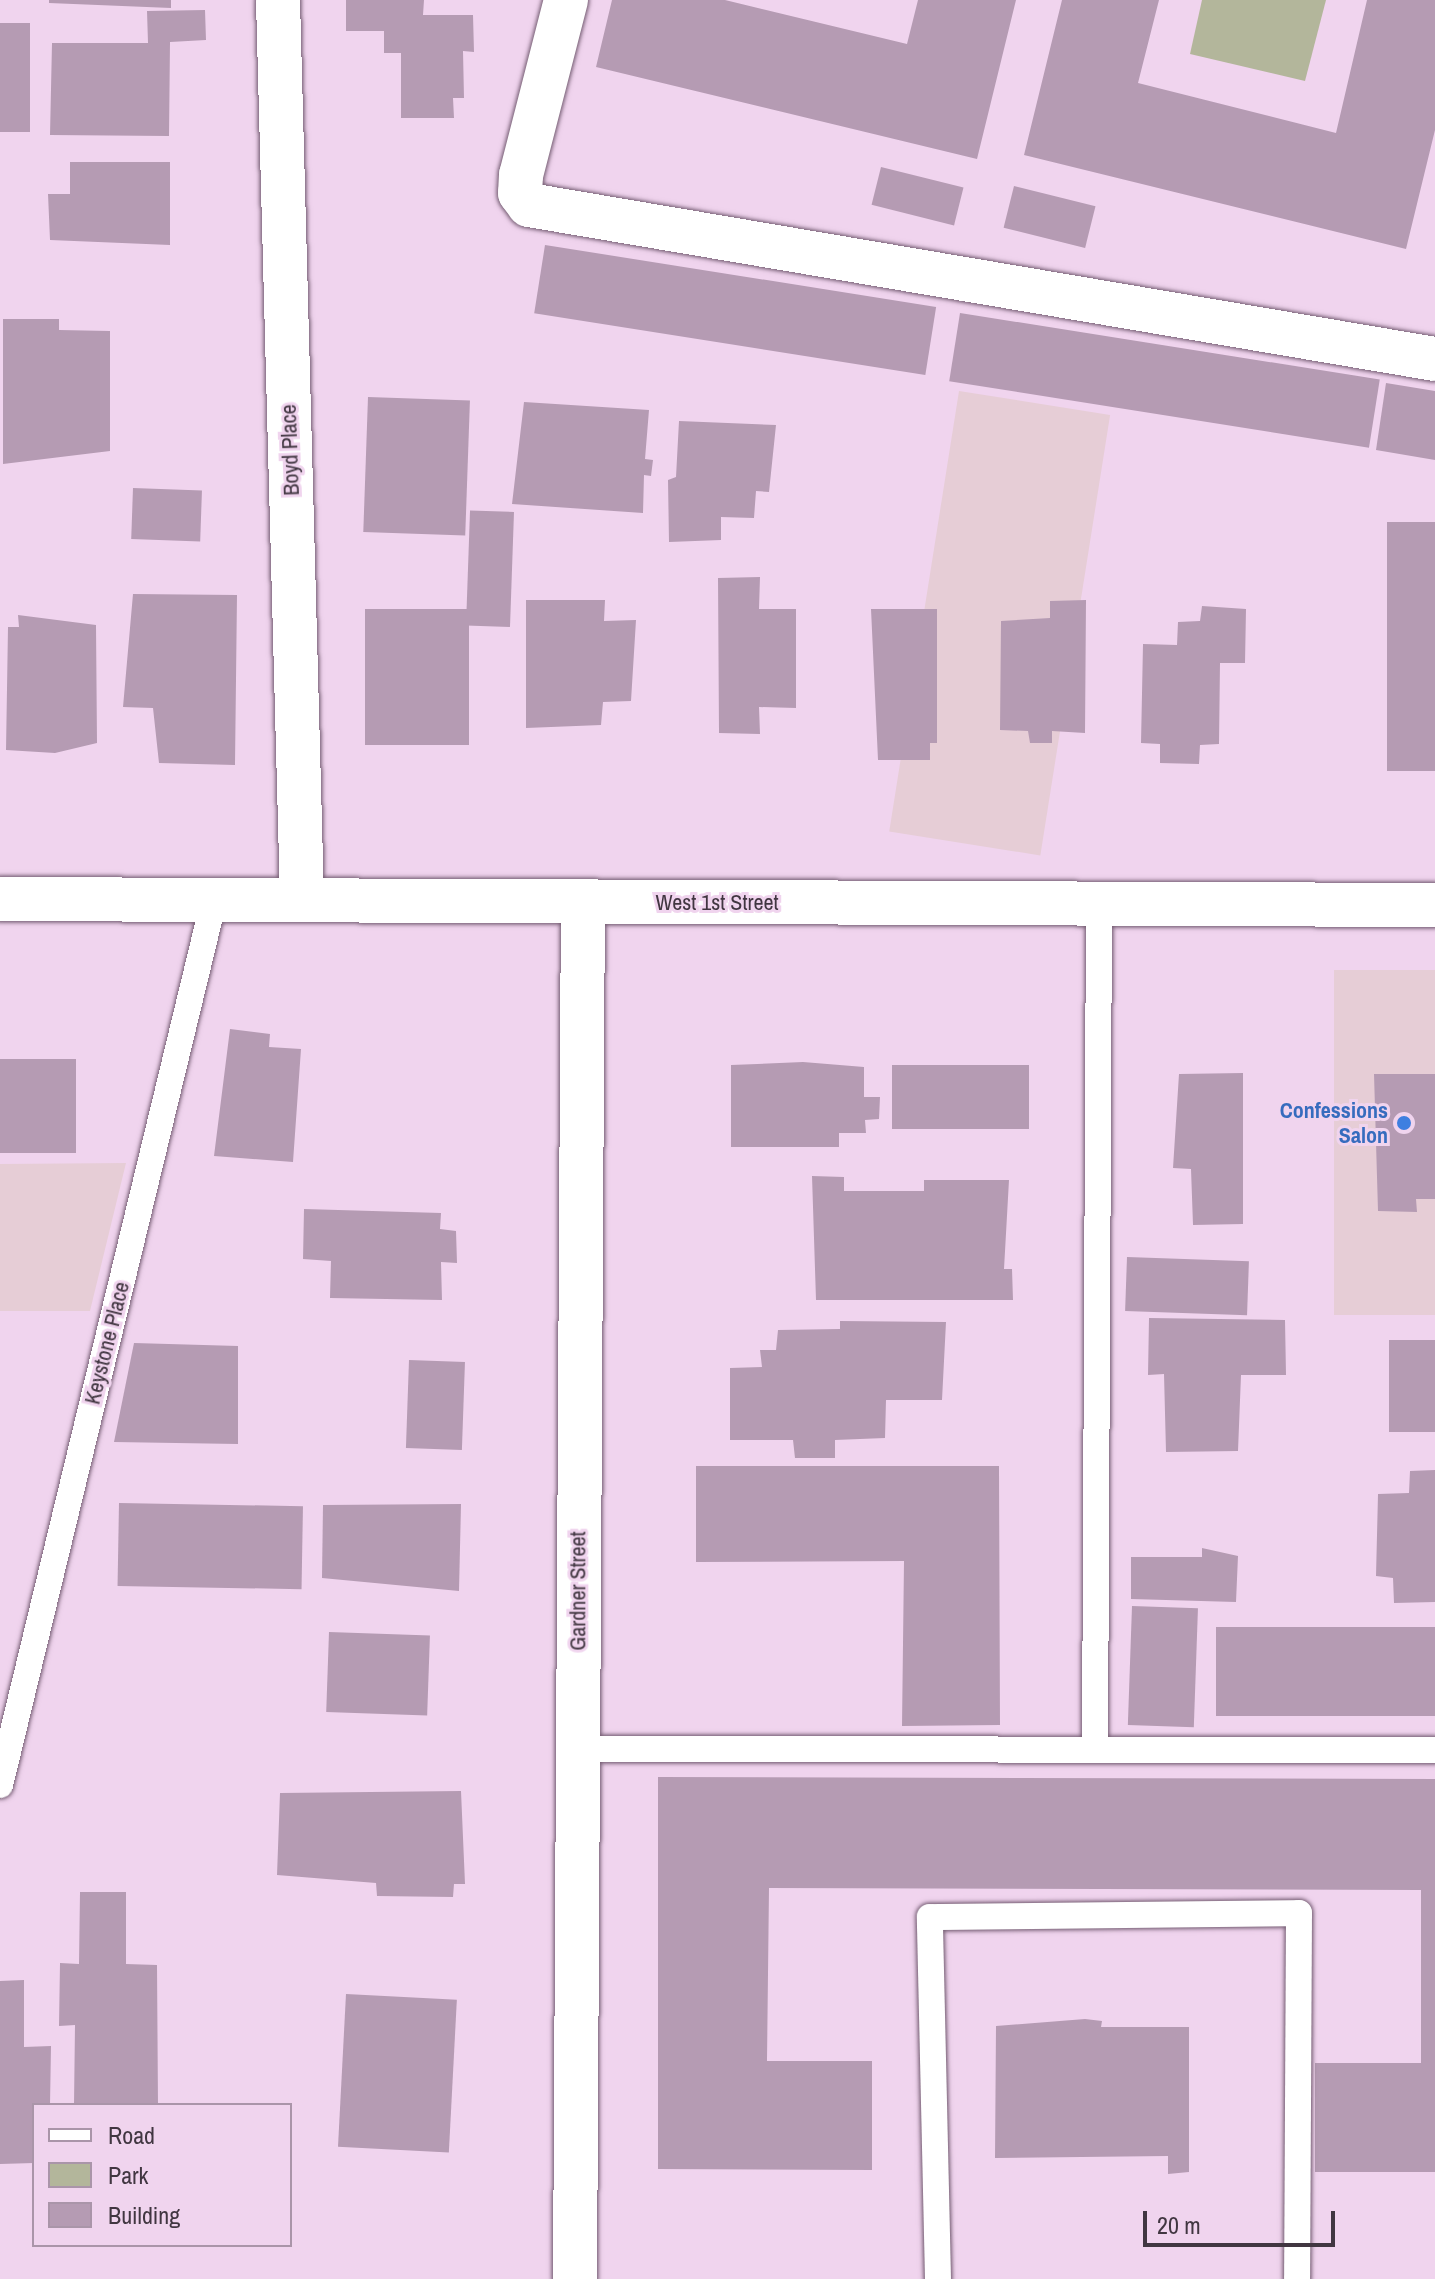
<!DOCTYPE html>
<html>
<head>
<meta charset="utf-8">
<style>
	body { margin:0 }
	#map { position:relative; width:1435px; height:2279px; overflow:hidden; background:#f0d4ee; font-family:"Archivo Narrow",sans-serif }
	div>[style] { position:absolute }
	.commercial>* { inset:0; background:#e6cdd6; transform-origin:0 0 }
	.green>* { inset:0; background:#b3b69b }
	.building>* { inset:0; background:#b59bb3; transform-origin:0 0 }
	.roads { filter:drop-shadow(0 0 2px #755d73) drop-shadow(0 0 2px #755d73) }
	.service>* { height:26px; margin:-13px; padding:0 13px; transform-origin:13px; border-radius:13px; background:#fff }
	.minor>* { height:44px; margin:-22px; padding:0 22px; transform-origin:22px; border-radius:22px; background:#fff }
	.dots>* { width:22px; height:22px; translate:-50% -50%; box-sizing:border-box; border:4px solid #f0d4ee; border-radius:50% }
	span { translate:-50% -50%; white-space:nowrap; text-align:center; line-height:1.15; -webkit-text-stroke:6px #f0d4ee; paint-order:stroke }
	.street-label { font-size:22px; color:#413641 }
	.shop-label { font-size:22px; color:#366cbe; font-weight:700 }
	.right { translate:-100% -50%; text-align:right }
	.legend { position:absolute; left:32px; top:2103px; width:260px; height:144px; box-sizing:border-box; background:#f0d4ee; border:2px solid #aa95a9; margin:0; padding:10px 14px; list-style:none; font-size:24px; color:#413641 }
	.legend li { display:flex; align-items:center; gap:16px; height:40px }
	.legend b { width:40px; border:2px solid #aa95a9 }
	.scale { position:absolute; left:1143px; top:2211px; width:192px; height:36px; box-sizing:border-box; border:4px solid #413641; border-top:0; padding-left:10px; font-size:24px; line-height:28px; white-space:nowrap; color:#413641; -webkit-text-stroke:6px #f0d4ee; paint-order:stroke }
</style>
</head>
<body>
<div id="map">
	<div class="commercial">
		<i style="left:959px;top:391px;width:153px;height:446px;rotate:9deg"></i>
		<i style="left:1334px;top:970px;width:101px;height:345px"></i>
		<i style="clip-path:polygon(126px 1163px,90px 1311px,0 1311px,0 1164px)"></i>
	</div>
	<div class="green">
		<i style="clip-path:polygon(1202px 0,1326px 0,1305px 81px,1190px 54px)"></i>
	</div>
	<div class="building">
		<i style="clip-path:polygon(49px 0,171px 0,171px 8px,49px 3px)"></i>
		<i style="clip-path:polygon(346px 0,424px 0,423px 15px,473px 15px,474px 52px,463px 51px,464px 98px,453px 98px,454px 118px,401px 118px,401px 53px,384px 53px,384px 31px,346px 31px)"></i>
		<i style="clip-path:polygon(612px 0,725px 0,907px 44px,918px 0,1016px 0,977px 159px,596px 67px)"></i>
		<i style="clip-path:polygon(1062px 0,1159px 0,1138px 83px,1336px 133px,1367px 0,1435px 0,1435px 130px,1406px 249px,1024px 155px)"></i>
		<i style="clip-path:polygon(205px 10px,206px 40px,170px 42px,169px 136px,50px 135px,52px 43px,148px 43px,147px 11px)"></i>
		<i style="left:0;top:23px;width:30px;height:109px"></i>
		<i style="clip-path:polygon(70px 162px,170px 162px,170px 245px,50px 240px,48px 194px,70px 194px)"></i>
		<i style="left:881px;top:167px;width:85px;height:39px;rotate:14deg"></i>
		<i style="left:1014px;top:186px;width:84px;height:43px;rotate:14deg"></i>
		<i style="left:545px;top:245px;width:396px;height:69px;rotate:9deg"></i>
		<i style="left:960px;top:313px;width:425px;height:69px;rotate:9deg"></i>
		<i style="clip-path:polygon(3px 319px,59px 319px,59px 330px,110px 331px,110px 451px,3px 464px)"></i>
		<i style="clip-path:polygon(1386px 383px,1435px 391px,1435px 460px,1376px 450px)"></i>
		<i style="left:368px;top:397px;width:102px;height:135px;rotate:2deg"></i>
		<i style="clip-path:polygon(524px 402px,649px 410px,645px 459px,653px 460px,651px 476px,644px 475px,643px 513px,512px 504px)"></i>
		<i style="clip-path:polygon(679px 421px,776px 425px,769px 492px,756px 491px,754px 518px,721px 517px,721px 540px,669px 542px,668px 480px,676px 477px)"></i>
		<i style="left:133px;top:488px;width:69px;height:51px;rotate:2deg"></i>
		<i style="left:514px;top:512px;width:115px;height:44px;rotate:92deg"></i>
		<i style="left:1387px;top:522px;width:48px;height:249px"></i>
		<i style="clip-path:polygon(760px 577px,759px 609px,796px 609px,796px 708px,759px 707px,760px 734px,719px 733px,718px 578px)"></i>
		<i style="clip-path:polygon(133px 594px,237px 595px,235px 765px,159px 763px,153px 708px,123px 707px)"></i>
		<i style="clip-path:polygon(526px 600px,605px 600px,604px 621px,636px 620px,631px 701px,603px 702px,601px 725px,526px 728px)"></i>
		<i style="clip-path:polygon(1086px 600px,1085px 733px,1052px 731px,1052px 743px,1030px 743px,1028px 731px,1000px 730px,1001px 621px,1050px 618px,1050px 601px)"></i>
		<i style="clip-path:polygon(1202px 606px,1246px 609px,1245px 663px,1220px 663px,1219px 744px,1200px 745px,1199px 764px,1160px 763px,1160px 744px,1141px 743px,1143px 644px,1177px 645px,1178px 622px,1200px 621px)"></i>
		<i style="left:469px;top:609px;width:136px;height:104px;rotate:90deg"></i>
		<i style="clip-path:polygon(871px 609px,937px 609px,937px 743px,930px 743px,930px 760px,878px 760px)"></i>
		<i style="clip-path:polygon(18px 615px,96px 625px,97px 743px,55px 753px,6px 750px,8px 627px,19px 627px)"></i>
		<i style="clip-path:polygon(230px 1029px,270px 1034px,269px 1047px,301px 1049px,293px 1162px,214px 1156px)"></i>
		<i style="left:0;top:1059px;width:76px;height:94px"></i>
		<i style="clip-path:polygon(803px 1062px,864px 1067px,864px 1097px,880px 1097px,879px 1119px,865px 1120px,866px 1133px,839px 1133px,839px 1147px,731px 1147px,731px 1065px)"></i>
		<i style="left:892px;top:1065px;width:137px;height:64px"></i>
		<i style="clip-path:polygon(1243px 1073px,1243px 1224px,1193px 1225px,1191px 1169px,1173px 1168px,1179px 1074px)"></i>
		<i style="clip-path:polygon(1374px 1074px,1435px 1074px,1435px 1199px,1416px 1199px,1417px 1212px,1378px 1211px)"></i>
		<i style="clip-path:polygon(812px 1176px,844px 1177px,844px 1191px,924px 1191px,924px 1180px,1009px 1180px,1004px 1269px,1012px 1269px,1013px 1300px,816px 1300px)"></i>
		<i style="clip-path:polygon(304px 1209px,441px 1213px,440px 1229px,456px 1231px,457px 1263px,441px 1262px,442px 1300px,330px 1298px,331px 1261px,303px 1259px)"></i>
		<i style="left:1127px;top:1257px;width:122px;height:54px;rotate:2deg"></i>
		<i style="clip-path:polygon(1149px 1318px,1285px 1320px,1286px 1375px,1241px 1375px,1238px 1451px,1166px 1452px,1164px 1374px,1148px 1375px)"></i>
		<i style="clip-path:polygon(840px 1321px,946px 1322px,942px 1400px,886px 1400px,885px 1438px,835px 1440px,835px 1458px,795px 1458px,793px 1440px,730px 1440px,730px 1368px,762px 1367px,760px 1350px,776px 1350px,778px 1330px,840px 1329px)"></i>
		<i style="left:1389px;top:1340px;width:46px;height:92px"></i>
		<i style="clip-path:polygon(134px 1343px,238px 1346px,238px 1444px,114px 1442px)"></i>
		<i style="left:409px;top:1360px;width:56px;height:88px;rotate:2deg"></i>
		<i style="clip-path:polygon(696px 1466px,999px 1466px,1000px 1725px,902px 1726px,904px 1561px,696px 1562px)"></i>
		<i style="clip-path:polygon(1435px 1470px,1435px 1602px,1394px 1603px,1393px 1578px,1376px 1576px,1378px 1494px,1409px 1493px,1410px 1471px)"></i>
		<i style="left:119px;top:1503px;width:184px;height:83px;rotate:1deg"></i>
		<i style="clip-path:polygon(461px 1504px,459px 1591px,322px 1578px,323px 1505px)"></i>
		<i style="clip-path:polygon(1202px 1548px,1238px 1556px,1236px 1602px,1131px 1599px,1131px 1557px,1202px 1557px)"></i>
		<i style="left:1132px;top:1606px;width:66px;height:119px;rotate:2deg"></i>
		<i style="left:1216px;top:1627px;width:219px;height:89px"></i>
		<i style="left:329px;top:1632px;width:101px;height:80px;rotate:2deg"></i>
		<i style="clip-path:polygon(658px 1777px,1435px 1779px,1435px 2172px,1315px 2172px,1315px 2063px,1421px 2063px,1421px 1890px,769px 1888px,767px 2061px,872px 2061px,872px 2170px,658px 2169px)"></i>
		<i style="clip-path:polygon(461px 1791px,465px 1884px,454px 1884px,453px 1897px,377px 1896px,376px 1883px,277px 1875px,280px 1793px)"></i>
		<i style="clip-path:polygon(80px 1892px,126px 1892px,126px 1964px,157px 1965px,158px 2105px,74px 2105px,75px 2025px,59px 2026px,60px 1963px,79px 1964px)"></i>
		<i style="clip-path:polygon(24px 1980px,24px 2047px,51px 2046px,50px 2105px,34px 2105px,34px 2163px,0 2164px,0 1981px)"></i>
		<i style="left:346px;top:1994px;width:111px;height:153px;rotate:3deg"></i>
		<i style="clip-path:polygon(1085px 2019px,1102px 2021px,1101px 2027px,1189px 2027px,1189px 2172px,1168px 2174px,1168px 2156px,995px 2158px,996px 2026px)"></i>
	</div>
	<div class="roads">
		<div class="service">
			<i style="left:577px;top:1749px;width:858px;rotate:0.07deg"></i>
			<i style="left:1095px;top:1750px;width:845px;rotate:-89.73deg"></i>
			<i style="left:0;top:1785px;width:911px;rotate:-76.41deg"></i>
			<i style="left:938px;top:2279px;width:362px;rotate:-91.3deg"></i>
			<i style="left:930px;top:1917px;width:369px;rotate:-0.6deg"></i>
			<i style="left:1299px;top:1913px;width:366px;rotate:90.3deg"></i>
		</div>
		<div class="minor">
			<i style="left:278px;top:0;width:900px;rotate:88.47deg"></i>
			<i style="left:566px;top:0;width:181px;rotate:104.4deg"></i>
			<i style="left:521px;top:175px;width:18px;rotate:93deg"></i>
			<i style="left:520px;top:193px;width:15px;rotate:53deg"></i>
			<i style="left:529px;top:205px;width:919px;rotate:9.65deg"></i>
			<i style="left:0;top:899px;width:1435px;rotate:0.24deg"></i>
			<i style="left:575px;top:2279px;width:1377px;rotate:-89.67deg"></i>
		</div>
	</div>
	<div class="dots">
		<i style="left:1404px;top:1123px;background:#3f7fe0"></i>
	</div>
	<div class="street-label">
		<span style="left:290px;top:450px;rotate:-92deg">Boyd Place</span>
		<span style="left:717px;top:903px">West 1st Street</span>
		<span style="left:107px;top:1343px;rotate:-76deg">Keystone Place</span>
		<span style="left:578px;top:1591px;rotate:-90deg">Gardner Street</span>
	</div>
	<div class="shop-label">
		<span class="right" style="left:1388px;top:1123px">Confessions<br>Salon</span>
	</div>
	<ul class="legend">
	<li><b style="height:10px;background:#fff"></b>Road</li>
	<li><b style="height:22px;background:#b3b69b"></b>Park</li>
	<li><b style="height:22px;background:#b59bb3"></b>Building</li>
	</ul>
	<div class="scale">20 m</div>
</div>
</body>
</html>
